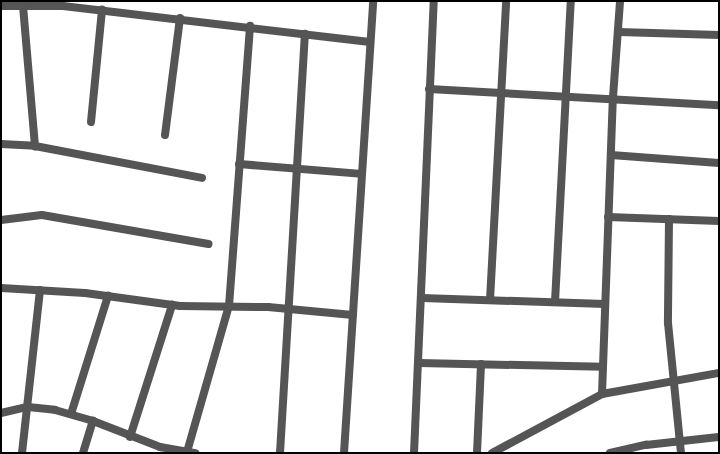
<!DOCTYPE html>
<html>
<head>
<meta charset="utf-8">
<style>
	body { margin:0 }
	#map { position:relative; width:720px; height:454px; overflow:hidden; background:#fff; font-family:"Noto Sans",sans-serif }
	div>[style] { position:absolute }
	.street>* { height:8px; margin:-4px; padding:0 4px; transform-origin:4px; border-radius:4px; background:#555 }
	span { translate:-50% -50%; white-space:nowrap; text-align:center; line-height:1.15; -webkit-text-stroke:3.5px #fff; paint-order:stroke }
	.frame { position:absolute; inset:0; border:2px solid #000; pointer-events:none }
</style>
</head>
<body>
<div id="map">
	<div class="street">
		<i style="left:1px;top:6px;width:62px"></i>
		<i style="left:63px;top:6px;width:309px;rotate:6.7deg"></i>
		<i style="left:23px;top:6px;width:141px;rotate:85.1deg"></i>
		<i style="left:619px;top:32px;width:100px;rotate:1.7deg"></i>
		<i style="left:429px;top:89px;width:290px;rotate:3.2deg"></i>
		<i style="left:91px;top:122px;width:113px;rotate:-84.4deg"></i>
		<i style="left:165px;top:135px;width:118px;rotate:-82.7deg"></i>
		<i style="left:1px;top:144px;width:34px;rotate:3deg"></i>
		<i style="left:35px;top:146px;width:170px;rotate:10.8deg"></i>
		<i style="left:611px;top:155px;width:108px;rotate:4.2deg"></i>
		<i style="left:239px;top:164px;width:123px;rotate:4.6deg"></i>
		<i style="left:608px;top:217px;width:111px;rotate:2.1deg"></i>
		<i style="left:669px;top:219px;width:104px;rotate:90.6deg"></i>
		<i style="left:668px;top:323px;width:131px;rotate:84.3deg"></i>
		<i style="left:1px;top:220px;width:41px;rotate:-7deg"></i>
		<i style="left:42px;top:215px;width:169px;rotate:9.9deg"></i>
		<i style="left:1px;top:288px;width:84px;rotate:3.4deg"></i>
		<i style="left:85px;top:293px;width:96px;rotate:7.8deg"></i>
		<i style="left:180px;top:306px;width:88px;rotate:0.7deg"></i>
		<i style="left:268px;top:307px;width:85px;rotate:5.4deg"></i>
		<i style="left:422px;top:298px;width:183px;rotate:1.9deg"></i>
		<i style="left:490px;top:300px;width:299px;rotate:-86.9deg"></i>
		<i style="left:555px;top:302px;width:301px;rotate:-87deg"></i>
		<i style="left:419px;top:363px;width:184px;rotate:1.2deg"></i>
		<i style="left:602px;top:394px;width:297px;rotate:-87.9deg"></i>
		<i style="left:613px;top:97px;width:96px;rotate:-85.8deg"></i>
		<i style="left:1px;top:413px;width:28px;rotate:-13deg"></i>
		<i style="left:28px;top:407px;width:27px;rotate:6deg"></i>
		<i style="left:55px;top:410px;width:40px;rotate:16deg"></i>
		<i style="left:93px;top:421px;width:72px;rotate:21.2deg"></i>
		<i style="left:160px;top:447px;width:36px;rotate:10deg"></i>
		<i style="left:71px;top:414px;width:124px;rotate:-72.6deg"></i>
		<i style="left:130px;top:437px;width:139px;rotate:-72.3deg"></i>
		<i style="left:187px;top:452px;width:152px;rotate:-74deg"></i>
		<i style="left:229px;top:306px;width:281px;rotate:-85.7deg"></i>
		<i style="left:22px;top:453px;width:164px;rotate:-83.7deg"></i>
		<i style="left:83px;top:453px;width:34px;rotate:-73deg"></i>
		<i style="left:280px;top:453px;width:420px;rotate:-86.6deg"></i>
		<i style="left:344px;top:453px;width:453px;rotate:-86.3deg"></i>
		<i style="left:414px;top:453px;width:452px;rotate:-87.5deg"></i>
		<i style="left:477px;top:453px;width:89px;rotate:-87.4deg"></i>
		<i style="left:492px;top:453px;width:125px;rotate:-28.2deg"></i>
		<i style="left:602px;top:394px;width:119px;rotate:-10.2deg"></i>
		<i style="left:610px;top:453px;width:37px;rotate:-13deg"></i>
		<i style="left:646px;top:445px;width:73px;rotate:-6.3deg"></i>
	</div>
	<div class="frame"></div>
</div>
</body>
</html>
